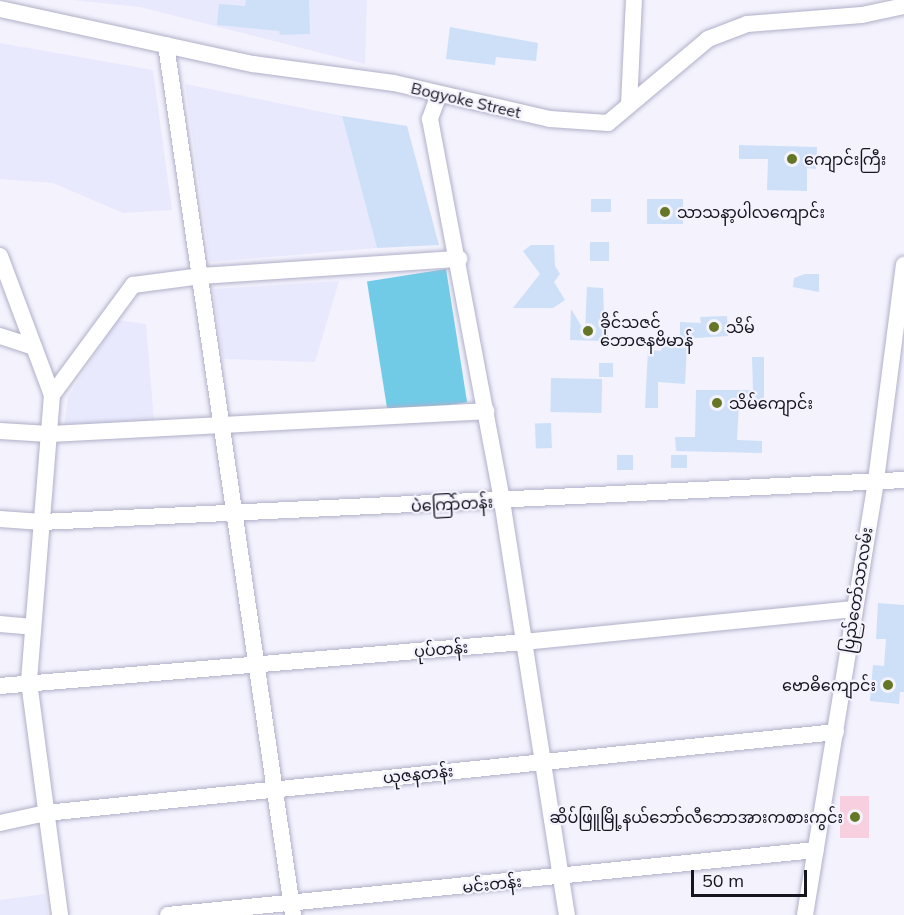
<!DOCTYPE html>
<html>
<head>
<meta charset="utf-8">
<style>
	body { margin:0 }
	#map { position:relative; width:904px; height:915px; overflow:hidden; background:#f3f2fd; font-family:Mulish,"Noto Sans Myanmar",sans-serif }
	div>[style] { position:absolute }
	.built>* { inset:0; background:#e9e9fe }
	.green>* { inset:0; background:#f7cfde; transform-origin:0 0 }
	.water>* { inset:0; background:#71cbe7; transform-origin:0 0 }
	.building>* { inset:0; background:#cde0f8; transform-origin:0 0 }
	.roads { filter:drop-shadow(0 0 2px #b0b0c9) drop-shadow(0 0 2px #b0b0c9) }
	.street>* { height:16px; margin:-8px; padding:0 8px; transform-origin:8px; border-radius:8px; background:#fff }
	.dots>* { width:16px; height:16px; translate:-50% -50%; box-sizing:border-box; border:3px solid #f3f2fd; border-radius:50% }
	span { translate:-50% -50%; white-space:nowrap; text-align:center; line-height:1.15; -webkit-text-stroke:4.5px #f3f2fd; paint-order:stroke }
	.street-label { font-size:16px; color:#171620 }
	.poi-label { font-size:16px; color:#171620 }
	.left { translate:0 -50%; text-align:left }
	.right { translate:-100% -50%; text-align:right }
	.scale { position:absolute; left:691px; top:870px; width:116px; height:27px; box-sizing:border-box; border:3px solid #171620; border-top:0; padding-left:8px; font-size:18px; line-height:21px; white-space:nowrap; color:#171620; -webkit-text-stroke:4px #f3f2fd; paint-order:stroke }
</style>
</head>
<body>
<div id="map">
	<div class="built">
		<i style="clip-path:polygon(72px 0,367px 0,365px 64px,140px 7px)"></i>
		<i style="clip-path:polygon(0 43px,153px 70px,172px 210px,123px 213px,53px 183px,0 179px)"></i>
		<i style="clip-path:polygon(185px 84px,342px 116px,377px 248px,210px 262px)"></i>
		<i style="clip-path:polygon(339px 281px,315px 362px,223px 359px,213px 289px)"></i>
		<i style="clip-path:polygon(117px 320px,146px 324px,154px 421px,64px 428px,68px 397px)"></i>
		<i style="clip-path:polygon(45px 894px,48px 915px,0 915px,0 900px)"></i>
	</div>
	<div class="green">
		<i style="left:840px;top:796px;width:29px;height:42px"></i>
	</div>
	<div class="water">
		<i style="left:446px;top:269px;width:135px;height:80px;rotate:81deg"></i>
	</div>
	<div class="building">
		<i style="clip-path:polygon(246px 0,309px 0,310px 34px,280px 35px,279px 31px,217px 25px,219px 4px,245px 6px)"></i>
		<i style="clip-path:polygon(450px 27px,538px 43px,536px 61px,496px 57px,495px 65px,446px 59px)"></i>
		<i style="clip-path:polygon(342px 116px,407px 126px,439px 245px,377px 248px)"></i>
		<i style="clip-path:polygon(739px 145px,817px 147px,816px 169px,807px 168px,807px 191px,767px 190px,768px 159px,739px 159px)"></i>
		<i style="left:591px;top:199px;width:20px;height:13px"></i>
		<i style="left:647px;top:199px;width:36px;height:25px"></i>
		<i style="left:590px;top:242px;width:19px;height:19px"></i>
		<i style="clip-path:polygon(531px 245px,554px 245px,555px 266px,560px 274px,554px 282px,565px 300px,553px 308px,513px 308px,540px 274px,523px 251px)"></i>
		<i style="clip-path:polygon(805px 274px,819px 274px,819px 292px,793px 287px,794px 278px)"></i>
		<i style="clip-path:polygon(587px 287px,603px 288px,605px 341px,570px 340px,571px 309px,585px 332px)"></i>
		<i style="clip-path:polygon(727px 316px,728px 336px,680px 339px,680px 322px,701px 323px,700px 317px)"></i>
		<i style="clip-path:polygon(662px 346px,687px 348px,685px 384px,658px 382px,658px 408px,645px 408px,648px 350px,661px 351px)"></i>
		<i style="clip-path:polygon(752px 357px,764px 357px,764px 404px,739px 403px,737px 440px,762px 441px,762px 453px,676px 451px,675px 437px,695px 437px,696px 390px,753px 390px)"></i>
		<i style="left:599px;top:363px;width:14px;height:14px"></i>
		<i style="left:551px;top:378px;width:51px;height:34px;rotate:1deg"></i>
		<i style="left:551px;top:423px;width:25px;height:16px;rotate:88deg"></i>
		<i style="left:617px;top:455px;width:16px;height:15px"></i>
		<i style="left:671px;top:455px;width:16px;height:13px"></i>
		<i style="clip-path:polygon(878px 603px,904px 605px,904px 692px,900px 692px,899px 704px,870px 701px,873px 665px,884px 666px,886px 639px,876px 639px)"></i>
	</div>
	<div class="roads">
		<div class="street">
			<i style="left:0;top:9px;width:259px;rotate:12.3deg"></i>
			<i style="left:253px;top:64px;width:142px;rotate:7.7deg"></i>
			<i style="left:394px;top:83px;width:160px;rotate:13deg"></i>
			<i style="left:550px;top:119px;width:58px;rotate:3.9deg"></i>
			<i style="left:608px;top:123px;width:131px;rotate:-40deg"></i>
			<i style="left:708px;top:39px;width:42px;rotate:-21deg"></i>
			<i style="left:747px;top:24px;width:115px;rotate:-4.5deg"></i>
			<i style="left:862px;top:15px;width:43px;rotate:-12.1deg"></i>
			<i style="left:166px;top:45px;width:879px;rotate:81.69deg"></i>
			<i style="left:439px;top:94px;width:27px;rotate:110deg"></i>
			<i style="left:430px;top:119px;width:389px;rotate:79.3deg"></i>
			<i style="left:502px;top:501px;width:419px;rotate:81.1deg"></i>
			<i style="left:629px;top:105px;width:105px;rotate:-87.3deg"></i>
			<i style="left:0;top:256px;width:148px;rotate:69.5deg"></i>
			<i style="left:52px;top:395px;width:288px;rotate:94.6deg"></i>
			<i style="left:29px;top:682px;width:235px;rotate:82.4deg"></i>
			<i style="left:0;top:336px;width:36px;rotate:18deg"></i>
			<i style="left:52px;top:395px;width:137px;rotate:-53.6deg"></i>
			<i style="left:133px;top:285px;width:69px;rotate:-7.5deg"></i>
			<i style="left:201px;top:276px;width:259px;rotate:-3.8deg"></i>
			<i style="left:0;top:431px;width:49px;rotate:3.5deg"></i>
			<i style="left:49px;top:434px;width:438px;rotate:-3deg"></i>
			<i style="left:0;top:519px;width:42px;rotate:4.1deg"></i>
			<i style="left:42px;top:522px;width:863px;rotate:-2.79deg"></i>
			<i style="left:0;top:624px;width:33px;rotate:5deg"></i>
			<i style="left:0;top:686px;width:526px;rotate:-4.8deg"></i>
			<i style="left:524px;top:642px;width:331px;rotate:-5.7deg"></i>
			<i style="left:0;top:823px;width:47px;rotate:-12.3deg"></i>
			<i style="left:46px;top:813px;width:794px;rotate:-5.85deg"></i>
			<i style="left:168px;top:915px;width:651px;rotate:-5.73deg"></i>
			<i style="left:805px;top:915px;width:441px;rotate:-80.7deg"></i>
			<i style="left:876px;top:480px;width:217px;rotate:-82.6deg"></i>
		</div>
	</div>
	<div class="dots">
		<i style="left:792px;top:159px;background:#657726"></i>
		<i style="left:665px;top:212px;background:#657726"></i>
		<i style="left:714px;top:327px;background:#657726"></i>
		<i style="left:588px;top:331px;background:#657726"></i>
		<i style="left:717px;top:403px;background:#657726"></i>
		<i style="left:888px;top:685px;background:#657726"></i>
		<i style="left:855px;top:817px;background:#657726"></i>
	</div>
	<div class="street-label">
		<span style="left:466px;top:100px;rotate:13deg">Bogyoke Street</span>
		<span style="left:452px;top:504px;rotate:-3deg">ပဲကြော်တန်း</span>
		<span style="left:857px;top:590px;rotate:-81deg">ပြည်တော်သာလမ်း</span>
		<span style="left:441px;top:649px;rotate:-5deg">ပုပ်တန်း</span>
		<span style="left:418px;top:774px;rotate:-6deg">ယုဇနတန်း</span>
		<span style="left:492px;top:884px;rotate:-6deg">မင်းတန်း</span>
	</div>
	<div class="poi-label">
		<span class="left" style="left:804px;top:159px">ကျောင်းကြီး</span>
		<span class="left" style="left:677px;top:212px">သာသနာ့ပါလကျောင်း</span>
		<span class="left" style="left:600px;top:331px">ခိုင်သဇင်<br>ဘောဇနဗိမာန်</span>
		<span class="left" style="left:726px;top:327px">သိမ်</span>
		<span class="left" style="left:729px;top:403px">သိမ်ကျောင်း</span>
		<span class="right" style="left:876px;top:685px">ဗောဓိကျောင်း</span>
		<span class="right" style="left:843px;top:817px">ဆိပ်ဖြူမြို့နယ်ဘော်လီဘောအားကစားကွင်း</span>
	</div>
	<div class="scale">50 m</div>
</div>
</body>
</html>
